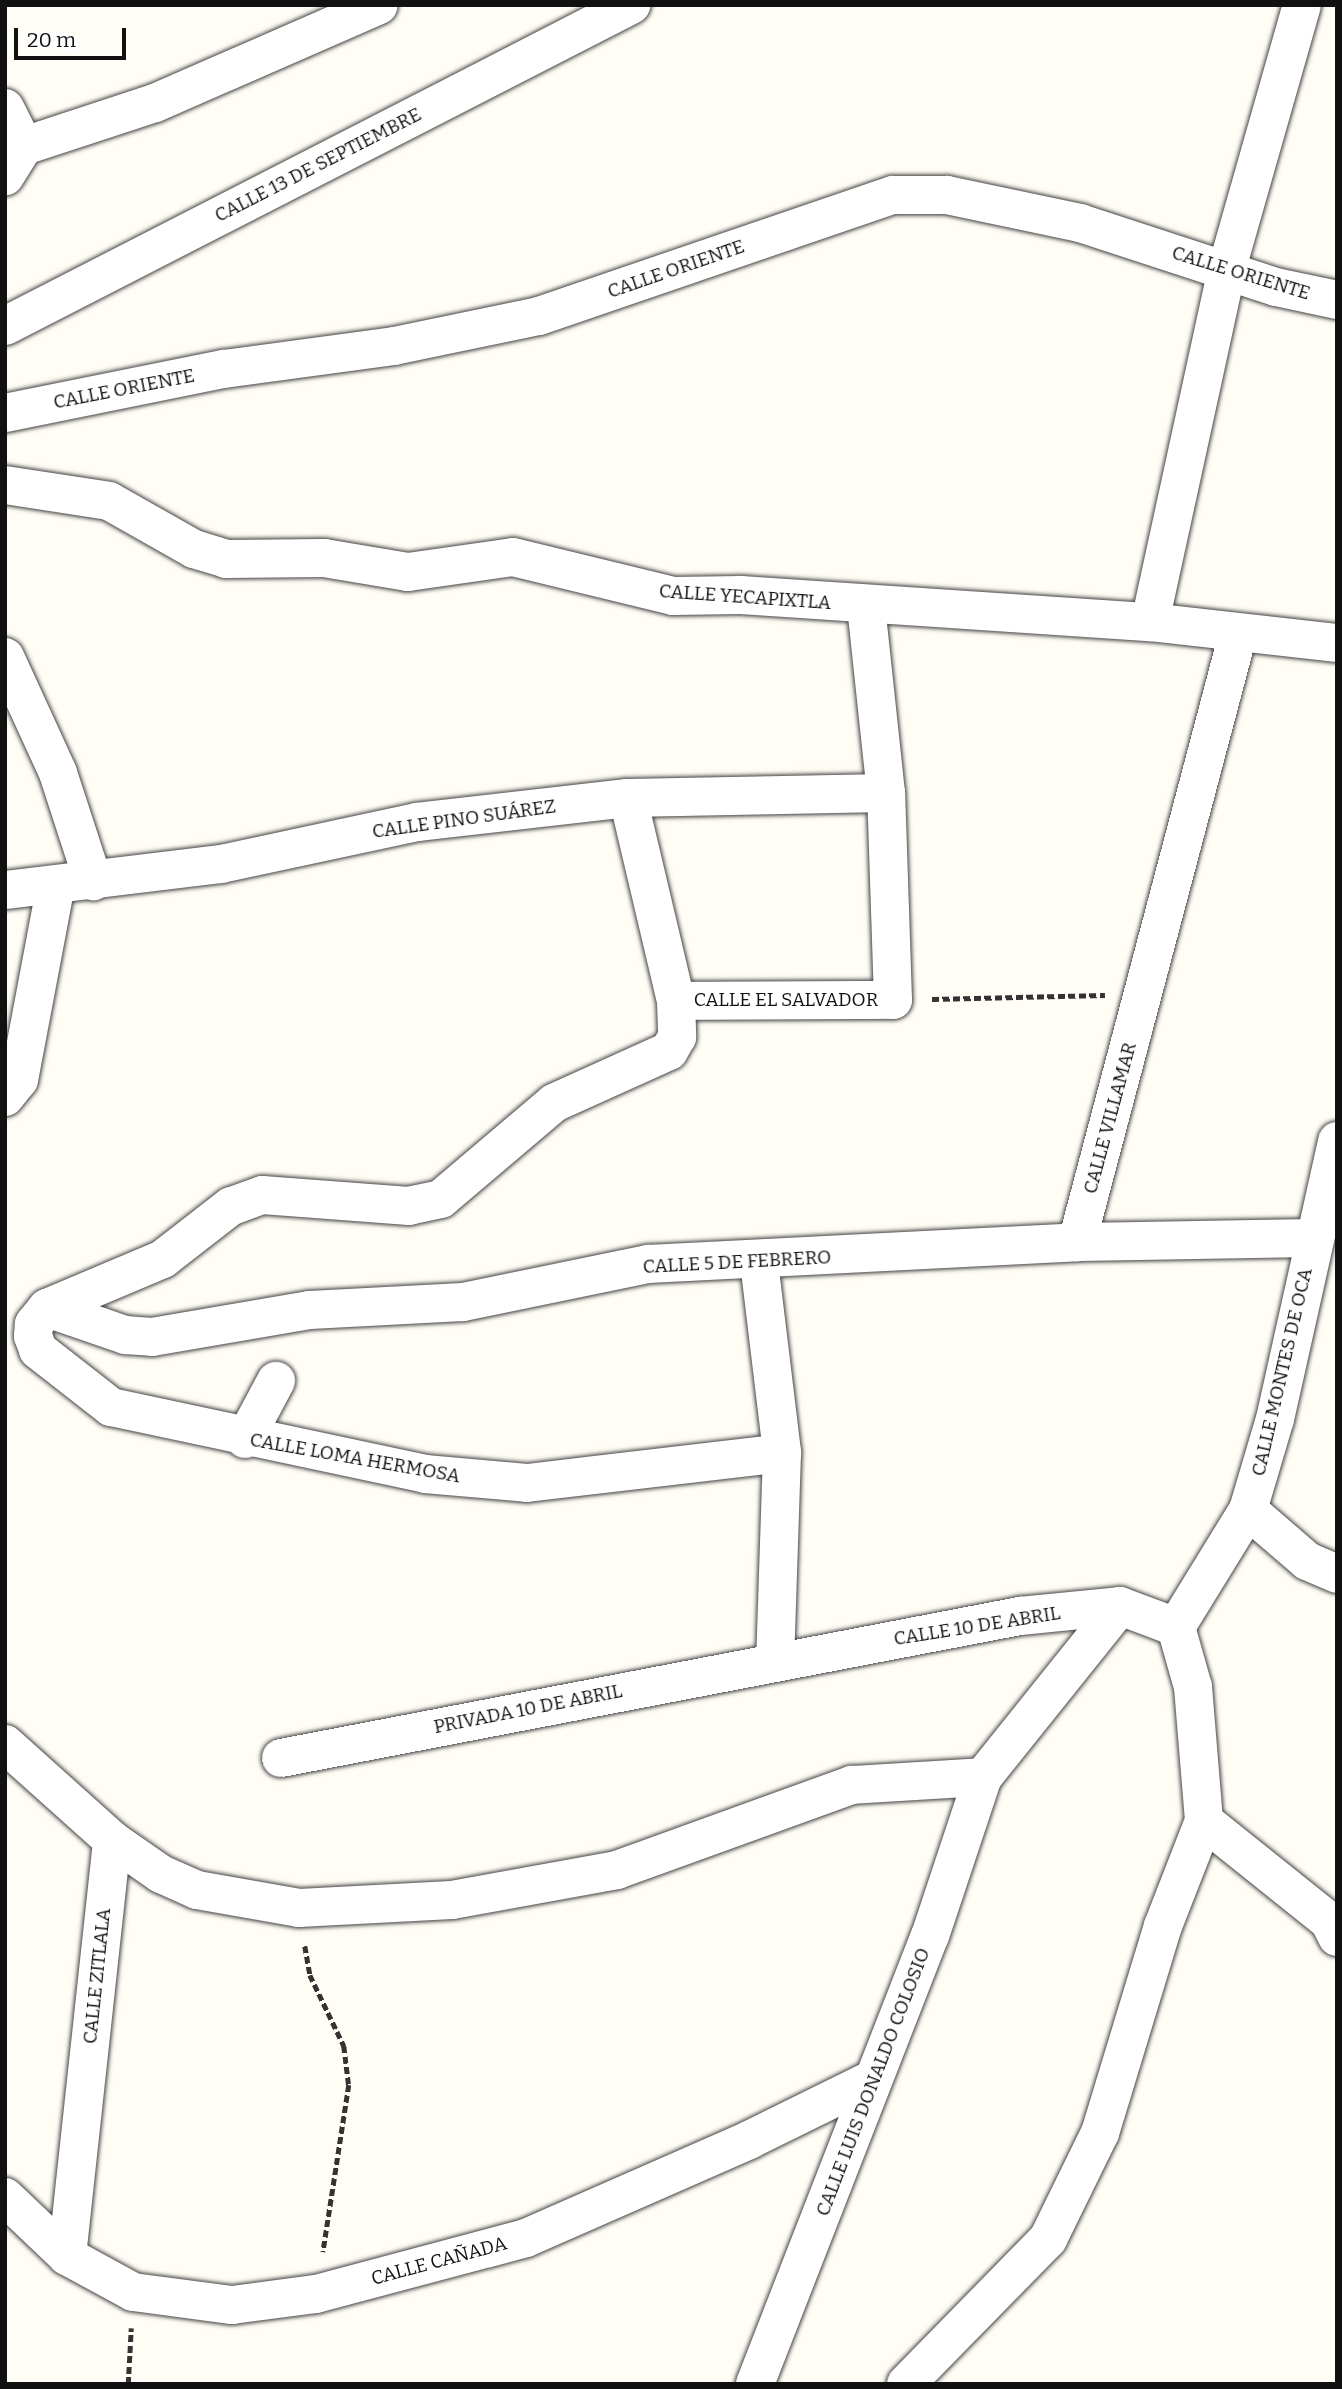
<!DOCTYPE html>
<html>
<head>
<meta charset="utf-8">
<style>
	body { margin:0 }
	#map { position:relative; width:1342px; height:2389px; overflow:hidden; background:#fffdf5; font-family:Bitter,serif }
	div>[style] { position:absolute }
	.path>* { height:4.5px; margin-top:-2.25px; transform-origin:0; background:repeating-linear-gradient(90deg,#333 0 7px,transparent 0 10.5px) }
	.roads { filter:drop-shadow(0 0 2px #444) drop-shadow(0 0 2px #444) }
	.minor>* { height:38px; margin:-19px; padding:0 19px; transform-origin:19px; border-radius:19px; background:#fff }
	span { translate:-50% -50%; white-space:nowrap; text-align:center; line-height:1.15; -webkit-text-stroke:7px #fff; paint-order:stroke }
	.street-label { font-size:19px; color:#111 }
	.frame { position:absolute; inset:0; border:7px solid #111; pointer-events:none }
	.scale { position:absolute; left:14px; top:28px; width:112px; height:32px; box-sizing:border-box; border:4px solid #111; border-top:0; padding-left:9px; font-size:21px; line-height:24px; white-space:nowrap; color:#111; -webkit-text-stroke:5px #fff; paint-order:stroke }
</style>
</head>
<body>
<div id="map">
	<div class="path">
		<i style="left:932px;top:999px;width:173px;rotate:-1.3deg"></i>
		<i style="left:305px;top:1946px;width:29px;rotate:80deg"></i>
		<i style="left:310px;top:1975px;width:79px;rotate:64.4deg"></i>
		<i style="left:344px;top:2046px;width:39px;rotate:83deg"></i>
		<i style="left:349px;top:2085px;width:169px;rotate:98.8deg"></i>
		<i style="left:128px;top:2384px;width:56px;rotate:-86.9deg"></i>
	</div>
	<div class="roads">
		<div class="minor">
			<i style="left:5px;top:108px;width:42px;rotate:63.4deg"></i>
			<i style="left:24px;top:146px;width:36px;rotate:122deg"></i>
			<i style="left:24px;top:146px;width:138px;rotate:-18.2deg"></i>
			<i style="left:155px;top:103px;width:244px;rotate:-23.6deg"></i>
			<i style="left:5px;top:326px;width:704px;rotate:-27.15deg"></i>
			<i style="left:5px;top:413px;width:223px;rotate:-11.4deg"></i>
			<i style="left:224px;top:369px;width:172px;rotate:-7.7deg"></i>
			<i style="left:394px;top:346px;width:148px;rotate:-11.7deg"></i>
			<i style="left:539px;top:316px;width:374px;rotate:-18.9deg"></i>
			<i style="left:893px;top:195px;width:54px"></i>
			<i style="left:947px;top:195px;width:136px;rotate:11.9deg"></i>
			<i style="left:1080px;top:223px;width:206px;rotate:18.1deg"></i>
			<i style="left:1276px;top:287px;width:62px;rotate:12deg"></i>
			<i style="left:5px;top:485px;width:105px;rotate:8.7deg"></i>
			<i style="left:109px;top:501px;width:98px;rotate:29.5deg"></i>
			<i style="left:194px;top:549px;width:34px;rotate:17deg"></i>
			<i style="left:226px;top:559px;width:98px;rotate:-0.6deg"></i>
			<i style="left:324px;top:558px;width:85px;rotate:9.5deg"></i>
			<i style="left:408px;top:572px;width:106px;rotate:-8.1deg"></i>
			<i style="left:513px;top:557px;width:165px;rotate:13.7deg"></i>
			<i style="left:673px;top:596px;width:68px;rotate:-0.8deg"></i>
			<i style="left:741px;top:595px;width:410px;rotate:3.8deg"></i>
			<i style="left:1150px;top:622px;width:188px;rotate:6.4deg"></i>
			<i style="left:1150px;top:622px;width:362px;rotate:-77.7deg"></i>
			<i style="left:1227px;top:268px;width:273px;rotate:-74.1deg"></i>
			<i style="left:5px;top:657px;width:128px;rotate:65.4deg"></i>
			<i style="left:58px;top:773px;width:114px;rotate:72deg"></i>
			<i style="left:628px;top:798px;width:209px;rotate:76.7deg"></i>
			<i style="left:676px;top:1001px;width:36px;rotate:88deg"></i>
			<i style="left:677px;top:1037px;width:16px;rotate:120deg"></i>
			<i style="left:669px;top:1051px;width:126px;rotate:155.7deg"></i>
			<i style="left:554px;top:1103px;width:148px;rotate:139.7deg"></i>
			<i style="left:441px;top:1199px;width:33px;rotate:168deg"></i>
			<i style="left:409px;top:1206px;width:147px;rotate:-175.7deg"></i>
			<i style="left:262px;top:1195px;width:33px;rotate:160deg"></i>
			<i style="left:231px;top:1206px;width:86px;rotate:142.1deg"></i>
			<i style="left:163px;top:1259px;width:126px;rotate:157.1deg"></i>
			<i style="left:47px;top:1308px;width:21px;rotate:129deg"></i>
			<i style="left:34px;top:1324px;width:12px;rotate:95deg"></i>
			<i style="left:33px;top:1336px;width:15px;rotate:70deg"></i>
			<i style="left:38px;top:1350px;width:93px;rotate:38deg"></i>
			<i style="left:111px;top:1407px;width:321px;rotate:12deg"></i>
			<i style="left:425px;top:1474px;width:102px;rotate:5deg"></i>
			<i style="left:527px;top:1483px;width:257px;rotate:-6.7deg"></i>
			<i style="left:5px;top:890px;width:218px;rotate:-6.9deg"></i>
			<i style="left:221px;top:864px;width:200px;rotate:-12.1deg"></i>
			<i style="left:417px;top:822px;width:212px;rotate:-6.5deg"></i>
			<i style="left:628px;top:798px;width:258px;rotate:-1.1deg"></i>
			<i style="left:676px;top:1001px;width:217px;rotate:-0.3deg"></i>
			<i style="left:893px;top:1000px;width:207px;rotate:-91.9deg"></i>
			<i style="left:886px;top:793px;width:187px;rotate:-96.1deg"></i>
			<i style="left:5px;top:1097px;width:22px;rotate:-51deg"></i>
			<i style="left:19px;top:1080px;width:199px;rotate:-79.3deg"></i>
			<i style="left:1077px;top:1242px;width:629px;rotate:-75.17deg"></i>
			<i style="left:759px;top:1262px;width:192px;rotate:83.1deg"></i>
			<i style="left:782px;top:1453px;width:207px;rotate:91.9deg"></i>
			<i style="left:47px;top:1308px;width:83px;rotate:19.1deg"></i>
			<i style="left:125px;top:1335px;width:27px;rotate:4deg"></i>
			<i style="left:152px;top:1337px;width:160px;rotate:-9.7deg"></i>
			<i style="left:310px;top:1310px;width:153px;rotate:-3deg"></i>
			<i style="left:463px;top:1302px;width:189px;rotate:-11.6deg"></i>
			<i style="left:648px;top:1264px;width:430px;rotate:-2.9deg"></i>
			<i style="left:1077px;top:1242px;width:235px;rotate:-1deg"></i>
			<i style="left:245px;top:1439px;width:66px;rotate:-61.9deg"></i>
			<i style="left:1248px;top:1510px;width:78px;rotate:40.8deg"></i>
			<i style="left:1307px;top:1561px;width:33px;rotate:23deg"></i>
			<i style="left:1176px;top:1627px;width:137px;rotate:-58.4deg"></i>
			<i style="left:1248px;top:1510px;width:95px;rotate:-73.5deg"></i>
			<i style="left:1275px;top:1419px;width:285px;rotate:-77.4deg"></i>
			<i style="left:1176px;top:1627px;width:62px;rotate:74.2deg"></i>
			<i style="left:1193px;top:1687px;width:134px;rotate:85.3deg"></i>
			<i style="left:1204px;top:1821px;width:160px;rotate:38.7deg"></i>
			<i style="left:1329px;top:1921px;width:18px;rotate:63deg"></i>
			<i style="left:5px;top:1744px;width:144px;rotate:41.9deg"></i>
			<i style="left:112px;top:1840px;width:60px;rotate:34.8deg"></i>
			<i style="left:161px;top:1874px;width:39px;rotate:24deg"></i>
			<i style="left:197px;top:1890px;width:104px;rotate:10deg"></i>
			<i style="left:299px;top:1908px;width:153px;rotate:-3deg"></i>
			<i style="left:452px;top:1900px;width:168px;rotate:-10.3deg"></i>
			<i style="left:617px;top:1870px;width:250px;rotate:-19.9deg"></i>
			<i style="left:852px;top:1785px;width:131px;rotate:-3.5deg"></i>
			<i style="left:983px;top:1777px;width:219px;rotate:-51.3deg"></i>
			<i style="left:281px;top:1758px;width:753px;rotate:-10.88deg"></i>
			<i style="left:1020px;top:1616px;width:100px;rotate:-5.7deg"></i>
			<i style="left:1120px;top:1606px;width:60px;rotate:20.6deg"></i>
			<i style="left:5px;top:2197px;width:86px;rotate:43.6deg"></i>
			<i style="left:67px;top:2256px;width:75px;rotate:28.6deg"></i>
			<i style="left:133px;top:2292px;width:100px;rotate:7.5deg"></i>
			<i style="left:232px;top:2305px;width:85px;rotate:-7.5deg"></i>
			<i style="left:316px;top:2294px;width:217px;rotate:-14.9deg"></i>
			<i style="left:526px;top:2238px;width:244px;rotate:-23.7deg"></i>
			<i style="left:749px;top:2140px;width:138px;rotate:-26.2deg"></i>
			<i style="left:67px;top:2256px;width:418px;rotate:-83.8deg"></i>
			<i style="left:755px;top:2384px;width:481px;rotate:-68.7deg"></i>
			<i style="left:930px;top:1936px;width:168px;rotate:-71.6deg"></i>
			<i style="left:906px;top:2384px;width:203px;rotate:-45.6deg"></i>
			<i style="left:1048px;top:2239px;width:118px;rotate:-63.9deg"></i>
			<i style="left:1100px;top:2133px;width:216px;rotate:-73.1deg"></i>
			<i style="left:1163px;top:1926px;width:113px;rotate:-68.7deg"></i>
		</div>
	</div>
	<div class="street-label">
		<span style="left:318px;top:165px;rotate:-27deg">CALLE 13 DE SEPTIEMBRE</span>
		<span style="left:676px;top:269px;rotate:-19deg">CALLE ORIENTE</span>
		<span style="left:1241px;top:273px;rotate:17deg">CALLE ORIENTE</span>
		<span style="left:124px;top:389px;rotate:-11deg">CALLE ORIENTE</span>
		<span style="left:745px;top:597px;rotate:4deg">CALLE YECAPIXTLA</span>
		<span style="left:464px;top:819px;rotate:-8deg">CALLE PINO SUÁREZ</span>
		<span style="left:786px;top:1000px">CALLE EL SALVADOR</span>
		<span style="left:1110px;top:1118px;rotate:-75deg">CALLE VILLAMAR</span>
		<span style="left:737px;top:1262px;rotate:-3deg">CALLE 5 DE FEBRERO</span>
		<span style="left:1282px;top:1372px;rotate:-77deg">CALLE MONTES DE OCA</span>
		<span style="left:355px;top:1458px;rotate:10deg">CALLE LOMA HERMOSA</span>
		<span style="left:977px;top:1626px;rotate:-9deg">CALLE 10 DE ABRIL</span>
		<span style="left:528px;top:1709px;rotate:-11deg">PRIVADA 10 DE ABRIL</span>
		<span style="left:97px;top:1976px;rotate:-84deg">CALLE ZITLALA</span>
		<span style="left:873px;top:2082px;rotate:-69deg">CALLE LUIS DONALDO COLOSIO</span>
		<span style="left:439px;top:2261px;rotate:-15deg">CALLE CAÑADA</span>
	</div>
	<div class="frame"></div>
	<div class="scale">20 m</div>
</div>
</body>
</html>
